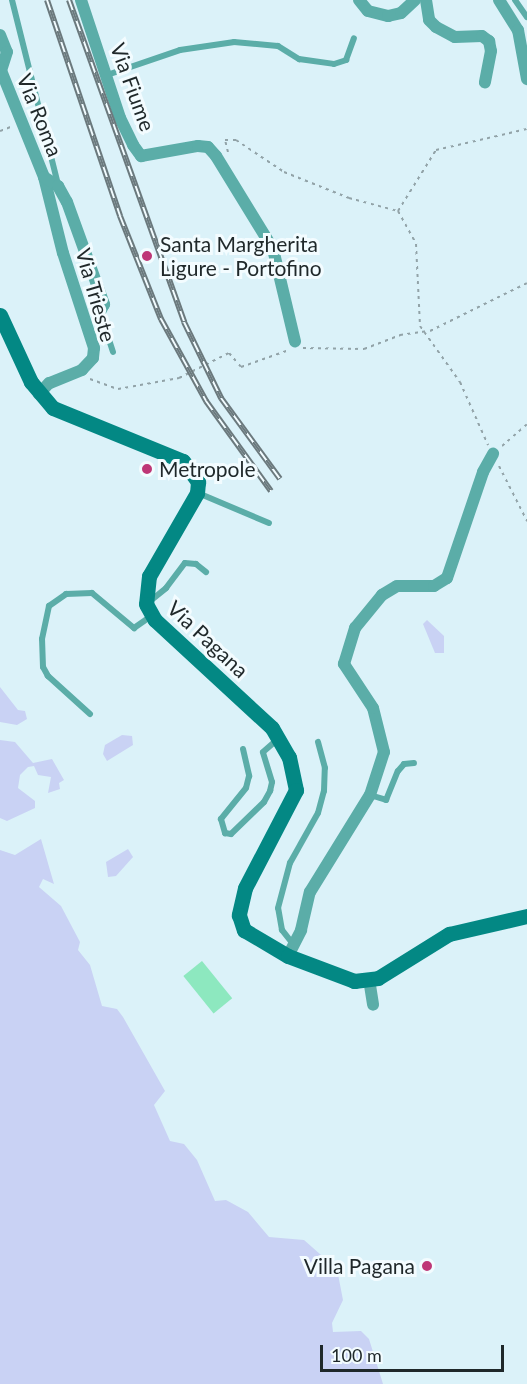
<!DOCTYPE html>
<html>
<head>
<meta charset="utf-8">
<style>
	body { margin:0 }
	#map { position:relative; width:527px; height:1384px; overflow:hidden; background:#dbf2f9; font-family:Lato,sans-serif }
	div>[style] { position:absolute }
	.green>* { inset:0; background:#8de8bf; transform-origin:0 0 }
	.water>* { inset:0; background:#c9d2f4 }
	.path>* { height:2px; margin-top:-1px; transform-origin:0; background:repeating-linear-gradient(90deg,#92a3a8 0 3px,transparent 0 7.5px) }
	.service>* { height:6px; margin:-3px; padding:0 3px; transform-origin:3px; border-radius:3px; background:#5bada8 }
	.minor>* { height:12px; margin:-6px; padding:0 6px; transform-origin:6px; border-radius:6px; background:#5bada8 }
	.secondary>* { height:15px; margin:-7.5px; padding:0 7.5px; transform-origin:7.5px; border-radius:7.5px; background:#038884 }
	.rail>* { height:6px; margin-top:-3px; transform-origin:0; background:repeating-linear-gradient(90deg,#f3fcff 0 11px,#6b797d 0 22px); box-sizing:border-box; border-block:2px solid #6b797d }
	.dots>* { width:16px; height:16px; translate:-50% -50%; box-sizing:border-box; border:3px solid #f3fcff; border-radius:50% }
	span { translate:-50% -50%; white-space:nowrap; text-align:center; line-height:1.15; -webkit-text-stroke:6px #f3fcff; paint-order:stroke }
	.street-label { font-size:21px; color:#1f282a }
	.poi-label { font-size:21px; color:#1f282a }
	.left { translate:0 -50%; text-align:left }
	.right { translate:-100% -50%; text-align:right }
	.scale { position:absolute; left:320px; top:1345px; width:184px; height:27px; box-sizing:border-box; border:3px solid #1f282a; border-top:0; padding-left:8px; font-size:18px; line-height:21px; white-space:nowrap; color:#1f282a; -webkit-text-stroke:4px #f3fcff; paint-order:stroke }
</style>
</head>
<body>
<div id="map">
	<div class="green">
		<i style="left:202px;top:961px;width:48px;height:24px;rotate:51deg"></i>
	</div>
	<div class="water">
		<i style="clip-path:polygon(427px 620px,444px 636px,444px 653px,435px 653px,423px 624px)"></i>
		<i style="clip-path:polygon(0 687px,18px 710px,25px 711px,27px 719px,17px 725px,0 722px)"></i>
		<i style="clip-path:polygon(122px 735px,132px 736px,133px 745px,107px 761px,103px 754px,105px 745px)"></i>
		<i style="clip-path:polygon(0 740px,15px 742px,33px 763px,52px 759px,64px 780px,59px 783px,60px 789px,48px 793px,51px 777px,38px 775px,34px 766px,28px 767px,20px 775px,18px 788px,35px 801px,35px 808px,7px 821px,0 818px)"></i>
		<i style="clip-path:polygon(41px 839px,54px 884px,43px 879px,39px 887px,61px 906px,80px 942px,78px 950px,90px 965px,102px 1006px,117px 1009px,123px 1017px,165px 1091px,154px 1105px,170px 1141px,184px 1144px,197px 1160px,215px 1201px,226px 1200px,248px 1212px,269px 1237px,304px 1240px,337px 1269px,343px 1300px,332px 1323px,333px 1332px,361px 1331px,369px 1339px,383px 1384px,0 1384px,0 850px,15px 855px)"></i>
		<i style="clip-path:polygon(128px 849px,133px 857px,116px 876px,108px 877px,106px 862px)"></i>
	</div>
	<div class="path">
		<i style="left:0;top:131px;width:14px;rotate:-21deg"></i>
		<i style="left:228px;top:152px;width:12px;rotate:-104deg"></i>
		<i style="left:225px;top:140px;width:11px"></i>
		<i style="left:236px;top:140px;width:58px;rotate:33.7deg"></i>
		<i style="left:284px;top:172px;width:70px;rotate:21.8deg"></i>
		<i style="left:349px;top:198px;width:51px;rotate:14.9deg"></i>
		<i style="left:398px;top:211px;width:38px;rotate:61deg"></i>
		<i style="left:416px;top:244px;width:82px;rotate:87.2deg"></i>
		<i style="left:420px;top:326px;width:69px;rotate:54.5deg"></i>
		<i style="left:460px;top:382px;width:69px;rotate:66deg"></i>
		<i style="left:398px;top:211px;width:72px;rotate:-58.1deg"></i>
		<i style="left:436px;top:150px;width:93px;rotate:-13deg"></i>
		<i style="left:303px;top:348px;width:61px;rotate:0.9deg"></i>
		<i style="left:364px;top:349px;width:39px;rotate:-21deg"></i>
		<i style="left:400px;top:335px;width:30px;rotate:-8deg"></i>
		<i style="left:430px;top:331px;width:108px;rotate:-26.3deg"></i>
		<i style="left:90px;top:379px;width:30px;rotate:20deg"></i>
		<i style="left:118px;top:389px;width:62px;rotate:-10.2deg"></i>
		<i style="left:179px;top:378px;width:56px;rotate:-26.6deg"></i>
		<i style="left:229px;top:353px;width:18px;rotate:49deg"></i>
		<i style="left:241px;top:367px;width:51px;rotate:-19.5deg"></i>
		<i style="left:502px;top:446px;width:33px;rotate:-41deg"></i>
		<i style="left:499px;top:466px;width:62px;rotate:63deg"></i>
	</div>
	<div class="service">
		<i style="left:12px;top:0;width:191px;rotate:76deg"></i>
		<i style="left:515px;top:0;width:21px;rotate:55deg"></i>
		<i style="left:107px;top:75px;width:77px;rotate:-18.9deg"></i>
		<i style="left:180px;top:50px;width:55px;rotate:-8.4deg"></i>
		<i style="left:234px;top:42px;width:44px;rotate:5.2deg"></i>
		<i style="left:278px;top:46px;width:25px;rotate:32deg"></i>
		<i style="left:299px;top:59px;width:35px;rotate:8deg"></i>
		<i style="left:334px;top:64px;width:13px;rotate:-18deg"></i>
		<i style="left:346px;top:60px;width:23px;rotate:-70deg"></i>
		<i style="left:100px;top:312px;width:42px;rotate:72deg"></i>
		<i style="left:198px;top:493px;width:77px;rotate:22.9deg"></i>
		<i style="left:149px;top:602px;width:22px;rotate:-39deg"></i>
		<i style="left:166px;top:588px;width:31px;rotate:-53deg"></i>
		<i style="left:185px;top:563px;width:11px;rotate:5deg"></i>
		<i style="left:196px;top:564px;width:13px;rotate:39deg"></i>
		<i style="left:90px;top:714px;width:57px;rotate:-137.9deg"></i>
		<i style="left:48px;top:676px;width:10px;rotate:-119deg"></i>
		<i style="left:43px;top:667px;width:28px;rotate:-92deg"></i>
		<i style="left:42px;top:639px;width:34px;rotate:-78deg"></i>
		<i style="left:49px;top:606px;width:21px;rotate:-35deg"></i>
		<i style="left:66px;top:594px;width:26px;rotate:-2deg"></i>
		<i style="left:92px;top:593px;width:55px;rotate:39.8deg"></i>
		<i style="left:134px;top:628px;width:21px;rotate:-35deg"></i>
		<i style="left:243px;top:749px;width:28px;rotate:77deg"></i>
		<i style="left:249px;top:776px;width:12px;rotate:104deg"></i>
		<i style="left:246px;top:788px;width:40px;rotate:129deg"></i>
		<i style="left:221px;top:819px;width:15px;rotate:74deg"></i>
		<i style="left:225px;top:833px;width:6px;rotate:9deg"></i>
		<i style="left:231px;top:834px;width:46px;rotate:-44.1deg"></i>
		<i style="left:264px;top:802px;width:13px;rotate:-61deg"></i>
		<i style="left:270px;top:791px;width:9px;rotate:-77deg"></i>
		<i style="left:272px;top:782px;width:31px;rotate:-107deg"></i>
		<i style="left:263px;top:752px;width:20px;rotate:-41deg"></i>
		<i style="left:370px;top:795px;width:17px;rotate:17deg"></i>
		<i style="left:386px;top:800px;width:31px;rotate:-68deg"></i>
		<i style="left:398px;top:771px;width:9px;rotate:-49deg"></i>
		<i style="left:404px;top:764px;width:10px;rotate:-6deg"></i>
		<i style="left:293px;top:944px;width:18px;rotate:-128deg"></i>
		<i style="left:282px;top:930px;width:22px;rotate:-100deg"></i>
		<i style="left:278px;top:908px;width:47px;rotate:-75.1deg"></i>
		<i style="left:290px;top:863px;width:57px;rotate:-60.8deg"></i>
		<i style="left:318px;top:813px;width:23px;rotate:-75deg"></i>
		<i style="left:324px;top:791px;width:23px;rotate:-88deg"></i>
		<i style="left:325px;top:768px;width:27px;rotate:-105deg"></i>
	</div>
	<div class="minor">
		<i style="left:81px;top:0;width:124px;rotate:71.7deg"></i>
		<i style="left:120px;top:118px;width:30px;rotate:64deg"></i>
		<i style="left:133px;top:145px;width:14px;rotate:54deg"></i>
		<i style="left:141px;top:156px;width:58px;rotate:-10deg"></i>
		<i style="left:198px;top:146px;width:10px;rotate:6deg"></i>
		<i style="left:208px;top:147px;width:12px;rotate:48deg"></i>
		<i style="left:216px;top:156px;width:109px;rotate:58.5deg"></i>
		<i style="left:273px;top:249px;width:95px;rotate:76.6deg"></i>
		<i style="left:359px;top:0;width:14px;rotate:51deg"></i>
		<i style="left:368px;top:11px;width:21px;rotate:14deg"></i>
		<i style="left:388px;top:16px;width:13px;rotate:-13deg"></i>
		<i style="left:401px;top:13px;width:19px;rotate:-43deg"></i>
		<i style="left:426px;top:0;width:20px;rotate:81deg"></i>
		<i style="left:429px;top:20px;width:10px;rotate:45deg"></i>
		<i style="left:436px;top:27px;width:21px;rotate:28deg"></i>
		<i style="left:455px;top:37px;width:27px;rotate:-2deg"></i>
		<i style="left:482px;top:36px;width:9px;rotate:36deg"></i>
		<i style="left:489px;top:41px;width:10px;rotate:79deg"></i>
		<i style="left:491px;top:51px;width:32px;rotate:101deg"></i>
		<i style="left:499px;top:0;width:36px;rotate:58deg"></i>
		<i style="left:518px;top:30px;width:50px;rotate:79.6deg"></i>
		<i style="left:0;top:35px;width:18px;rotate:68deg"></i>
		<i style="left:7px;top:52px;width:20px;rotate:108deg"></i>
		<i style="left:0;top:68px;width:118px;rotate:68deg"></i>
		<i style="left:44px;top:177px;width:78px;rotate:76deg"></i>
		<i style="left:63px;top:253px;width:100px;rotate:71.9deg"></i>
		<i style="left:94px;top:348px;width:10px;rotate:96deg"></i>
		<i style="left:93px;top:358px;width:16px;rotate:133deg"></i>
		<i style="left:82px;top:370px;width:35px;rotate:158deg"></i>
		<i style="left:49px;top:383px;width:15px;rotate:132deg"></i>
		<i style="left:44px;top:177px;width:17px;rotate:33deg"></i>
		<i style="left:58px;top:186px;width:18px;rotate:61deg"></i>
		<i style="left:67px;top:202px;width:109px;rotate:70.1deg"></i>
		<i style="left:104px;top:304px;width:9px;rotate:117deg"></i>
		<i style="left:288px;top:956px;width:29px;rotate:-63deg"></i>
		<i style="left:301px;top:930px;width:39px;rotate:-77deg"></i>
		<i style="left:310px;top:892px;width:114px;rotate:-58.3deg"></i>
		<i style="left:370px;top:795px;width:45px;rotate:-72deg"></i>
		<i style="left:384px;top:752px;width:45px;rotate:-104deg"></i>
		<i style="left:373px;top:708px;width:53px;rotate:-123.4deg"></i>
		<i style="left:344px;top:664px;width:38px;rotate:-73deg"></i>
		<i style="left:355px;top:628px;width:43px;rotate:-50.7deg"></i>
		<i style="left:382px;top:595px;width:17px;rotate:-31deg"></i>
		<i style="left:397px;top:586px;width:37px"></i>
		<i style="left:434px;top:586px;width:15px;rotate:-32deg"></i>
		<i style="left:447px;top:578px;width:112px;rotate:-71.2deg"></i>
		<i style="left:483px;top:472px;width:21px;rotate:-61deg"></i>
		<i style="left:369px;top:979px;width:26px;rotate:81deg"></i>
	</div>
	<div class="secondary">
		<i style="left:0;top:315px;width:74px;rotate:65.2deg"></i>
		<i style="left:31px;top:382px;width:34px;rotate:50deg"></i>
		<i style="left:53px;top:408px;width:140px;rotate:22.2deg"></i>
		<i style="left:183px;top:461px;width:26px;rotate:54deg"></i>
		<i style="left:198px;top:482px;width:11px;rotate:95deg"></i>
		<i style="left:197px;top:493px;width:96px;rotate:120deg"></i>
		<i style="left:149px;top:576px;width:28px;rotate:96deg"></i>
		<i style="left:146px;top:604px;width:18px;rotate:61deg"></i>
		<i style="left:155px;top:620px;width:159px;rotate:42.7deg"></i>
		<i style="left:272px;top:728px;width:34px;rotate:60deg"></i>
		<i style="left:289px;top:757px;width:34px;rotate:78deg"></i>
		<i style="left:296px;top:790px;width:110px;rotate:117.5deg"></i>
		<i style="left:245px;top:888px;width:28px;rotate:103deg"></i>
		<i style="left:239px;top:915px;width:16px;rotate:72deg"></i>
		<i style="left:244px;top:930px;width:51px;rotate:30.6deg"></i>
		<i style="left:288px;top:956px;width:71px;rotate:20.7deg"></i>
		<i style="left:354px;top:981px;width:24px;rotate:-7deg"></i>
		<i style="left:378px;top:978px;width:84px;rotate:-31.8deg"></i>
		<i style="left:449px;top:934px;width:80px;rotate:-13deg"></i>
	</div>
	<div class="rail">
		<i style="left:47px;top:0;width:228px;rotate:71.3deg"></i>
		<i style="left:120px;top:216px;width:111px;rotate:68.3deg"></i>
		<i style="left:161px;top:319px;width:94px;rotate:61.2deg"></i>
		<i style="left:206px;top:401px;width:111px;rotate:54.2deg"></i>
		<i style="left:69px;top:0;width:342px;rotate:70.3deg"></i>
		<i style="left:184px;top:322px;width:85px;rotate:64deg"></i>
		<i style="left:221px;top:398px;width:100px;rotate:53.9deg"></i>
	</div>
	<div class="dots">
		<i style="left:147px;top:256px;background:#be3777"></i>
		<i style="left:147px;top:469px;background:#be3777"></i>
		<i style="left:427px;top:1266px;background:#be3777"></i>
	</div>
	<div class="street-label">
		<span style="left:133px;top:87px;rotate:70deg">Via Fiume</span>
		<span style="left:40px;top:115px;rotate:68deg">Via Roma</span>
		<span style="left:96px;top:295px;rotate:74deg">Via Trieste</span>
		<span style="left:208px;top:639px;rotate:43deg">Via Pagana</span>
	</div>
	<div class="poi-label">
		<span class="left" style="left:160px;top:256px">Santa Margherita<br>Ligure - Portofino</span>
		<span class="left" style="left:159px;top:469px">Metropole</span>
		<span class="right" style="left:415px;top:1266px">Villa Pagana</span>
	</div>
	<div class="scale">100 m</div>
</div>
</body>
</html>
